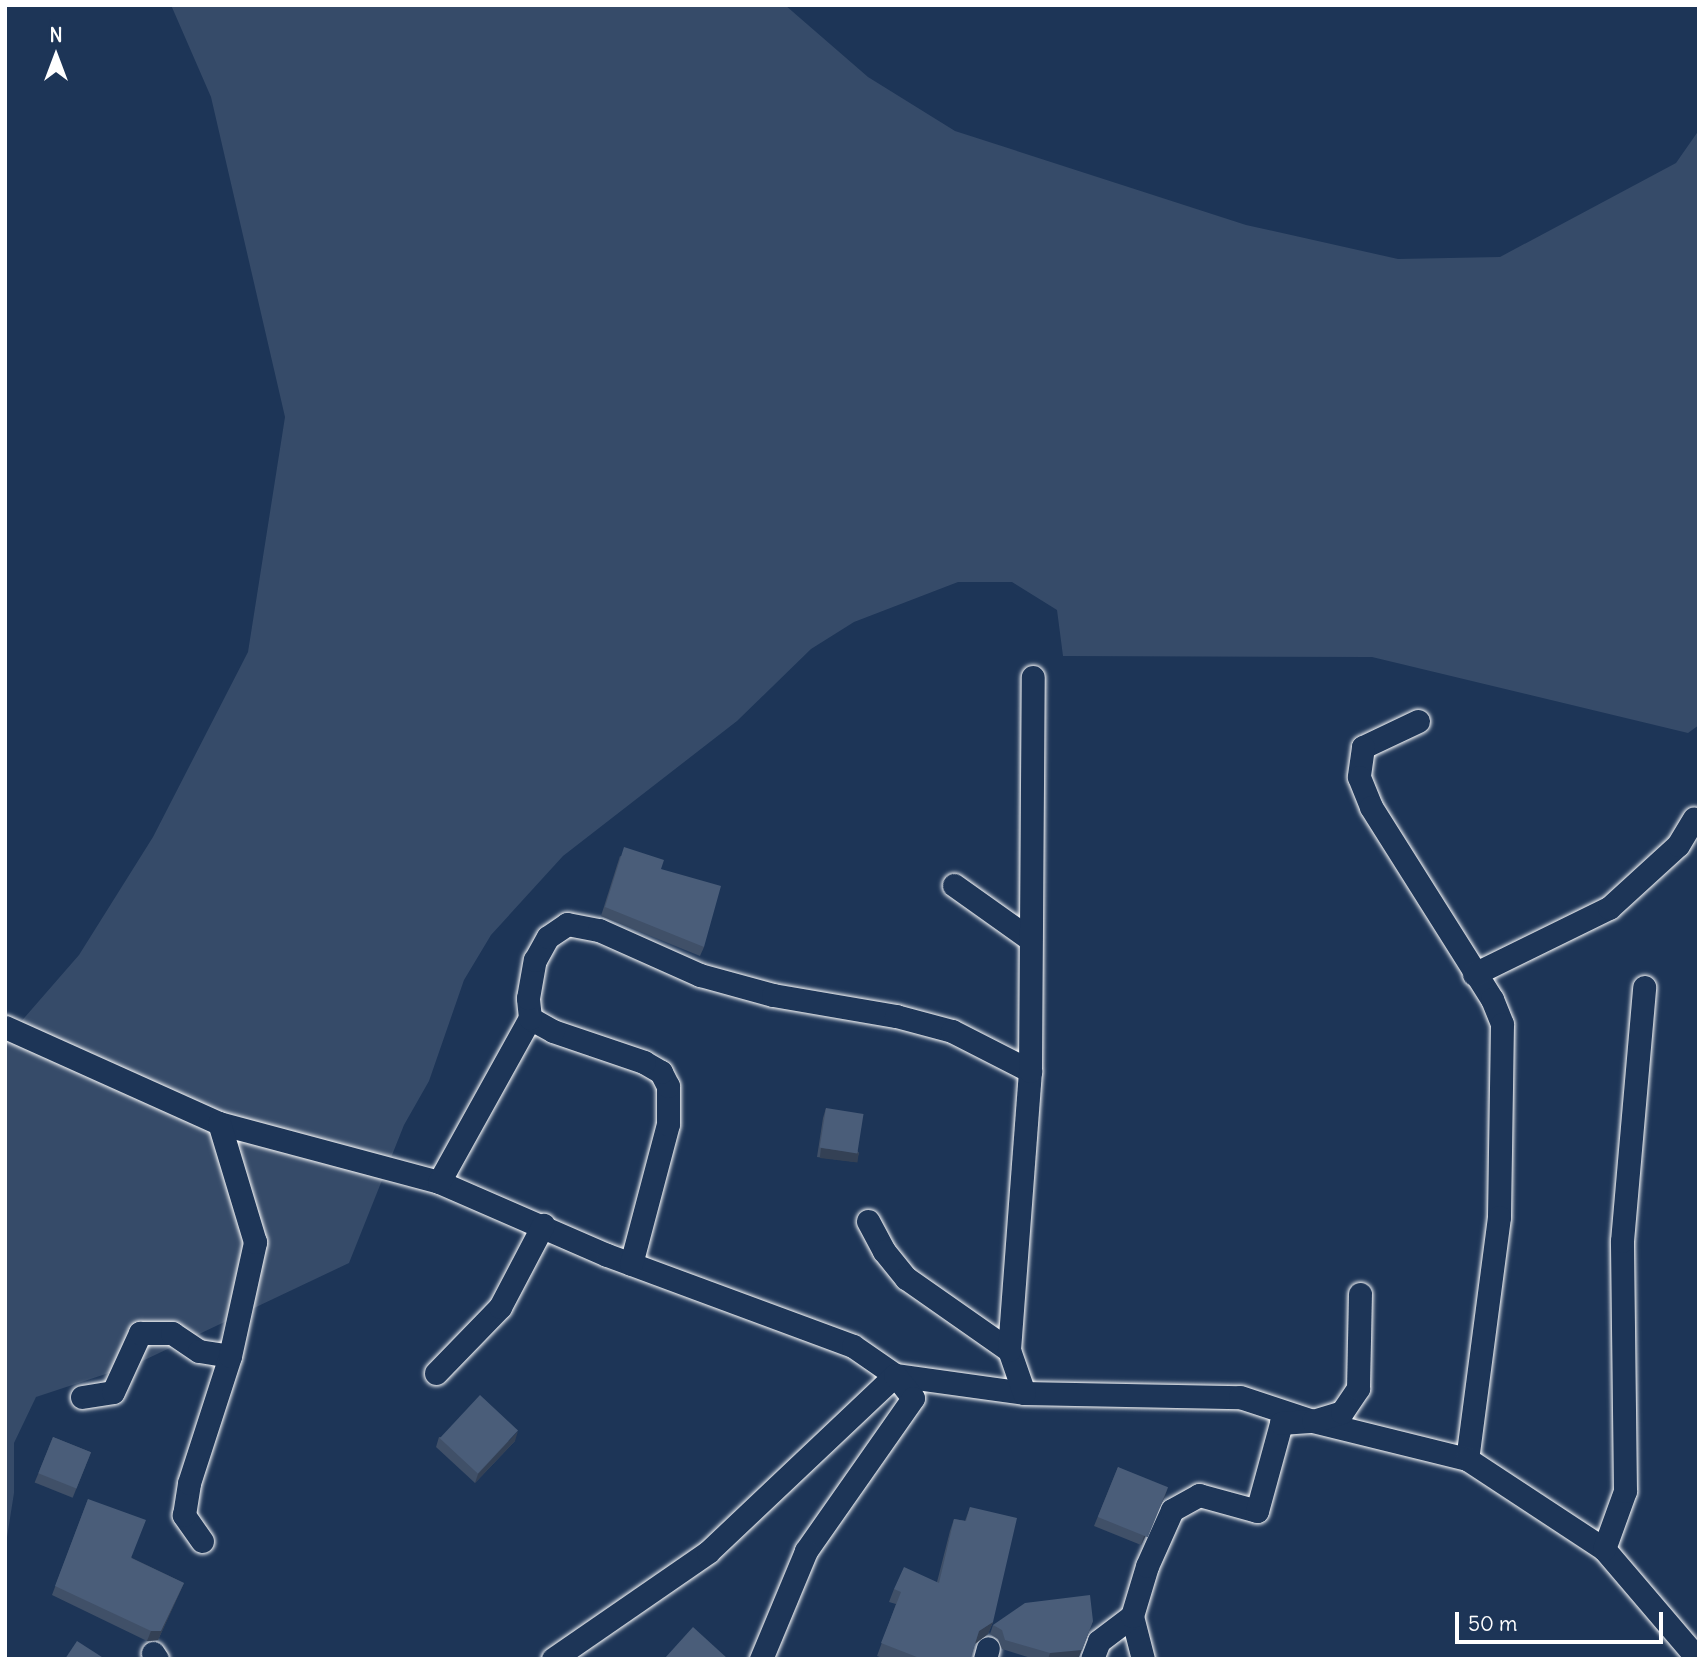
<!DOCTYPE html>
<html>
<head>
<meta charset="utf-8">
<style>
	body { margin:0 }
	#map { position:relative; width:1704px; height:1664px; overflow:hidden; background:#1d3557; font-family:Delius,sans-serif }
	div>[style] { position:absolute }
	.green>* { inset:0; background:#364b69 }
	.roads { filter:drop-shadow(0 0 2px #fff) drop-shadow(0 0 2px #fff) }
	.street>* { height:23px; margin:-11.5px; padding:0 11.5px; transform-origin:11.5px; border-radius:11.5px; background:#1d3557 }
	.wall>* { inset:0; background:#405068; transform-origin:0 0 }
	.shaded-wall>* { inset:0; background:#344155; transform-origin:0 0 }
	.building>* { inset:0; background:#4a5d79; transform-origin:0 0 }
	span { translate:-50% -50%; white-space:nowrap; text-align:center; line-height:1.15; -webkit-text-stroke:5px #1d3557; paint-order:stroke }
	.frame { position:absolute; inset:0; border:7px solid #fff; pointer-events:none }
	.north { position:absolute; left:21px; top:21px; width:70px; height:70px; -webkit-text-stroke:5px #1d3557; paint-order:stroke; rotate:0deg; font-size:19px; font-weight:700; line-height:28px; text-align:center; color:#fff }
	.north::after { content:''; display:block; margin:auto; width:24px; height:32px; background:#fff; clip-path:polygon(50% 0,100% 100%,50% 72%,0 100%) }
	.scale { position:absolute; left:1455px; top:1612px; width:208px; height:32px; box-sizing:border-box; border:4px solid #fff; border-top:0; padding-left:9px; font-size:21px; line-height:24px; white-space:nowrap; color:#fff; -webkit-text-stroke:5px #1d3557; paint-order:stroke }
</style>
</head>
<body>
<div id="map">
	<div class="green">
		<i style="clip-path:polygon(171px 5px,785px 5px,868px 77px,955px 131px,1246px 225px,1398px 259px,1500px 257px,1676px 163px,1699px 130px,1699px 725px,1688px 733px,1372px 657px,1063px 656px,1057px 610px,1012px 582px,958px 582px,854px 622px,811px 649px,737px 721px,563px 856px,491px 935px,464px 980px,429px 1081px,404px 1125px,349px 1263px,136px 1364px,36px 1397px,14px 1443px,14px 1493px,5px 1550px,5px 1040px,79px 955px,153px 837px,248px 652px,285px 417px,211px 97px)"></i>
	</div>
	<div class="roads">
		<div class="street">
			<i style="left:1418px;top:721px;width:61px;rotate:154.7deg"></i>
			<i style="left:1363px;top:747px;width:30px;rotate:98deg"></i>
			<i style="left:1359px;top:777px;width:32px;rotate:68deg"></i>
			<i style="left:1371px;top:807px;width:227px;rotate:57.8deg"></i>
			<i style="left:1492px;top:999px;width:27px;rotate:68deg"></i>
			<i style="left:1502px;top:1024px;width:193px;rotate:90.9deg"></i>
			<i style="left:1499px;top:1217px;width:244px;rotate:97.5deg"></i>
			<i style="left:954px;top:885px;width:93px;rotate:35.4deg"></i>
			<i style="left:1474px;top:974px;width:150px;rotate:-26.1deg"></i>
			<i style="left:1609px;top:908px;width:93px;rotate:-42.4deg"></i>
			<i style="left:1678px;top:845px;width:31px;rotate:-59deg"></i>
			<i style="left:5px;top:1027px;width:235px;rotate:24.2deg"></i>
			<i style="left:219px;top:1123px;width:228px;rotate:15deg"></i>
			<i style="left:439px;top:1182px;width:183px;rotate:23.5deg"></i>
			<i style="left:607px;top:1255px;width:262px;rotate:20.3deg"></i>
			<i style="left:853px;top:1346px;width:51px;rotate:34.6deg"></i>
			<i style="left:895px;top:1375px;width:130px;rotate:7.9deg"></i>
			<i style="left:1024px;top:1393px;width:216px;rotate:1.1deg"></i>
			<i style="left:1240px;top:1397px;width:77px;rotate:18.2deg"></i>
			<i style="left:1313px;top:1421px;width:159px;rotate:13.9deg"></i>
			<i style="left:1467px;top:1459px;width:164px;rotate:33.3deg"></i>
			<i style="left:1604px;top:1549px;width:145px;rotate:49.5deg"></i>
			<i style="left:439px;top:1182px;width:188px;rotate:-61deg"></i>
			<i style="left:868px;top:1221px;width:34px;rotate:62deg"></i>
			<i style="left:884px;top:1251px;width:35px;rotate:51deg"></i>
			<i style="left:906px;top:1278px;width:126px;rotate:35deg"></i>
			<i style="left:631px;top:1264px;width:145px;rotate:-75.2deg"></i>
			<i style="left:668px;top:1124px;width:38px;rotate:-90deg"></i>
			<i style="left:668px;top:1086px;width:16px;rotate:-117deg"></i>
			<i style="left:661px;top:1072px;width:20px;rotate:-150deg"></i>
			<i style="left:644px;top:1062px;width:96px;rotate:-161.2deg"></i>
			<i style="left:553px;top:1031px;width:26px;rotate:-151deg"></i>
			<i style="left:530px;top:1018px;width:20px;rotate:-96deg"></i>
			<i style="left:528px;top:998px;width:39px;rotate:-80deg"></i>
			<i style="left:535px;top:960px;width:26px;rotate:-61deg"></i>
			<i style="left:548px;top:937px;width:23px;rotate:-34deg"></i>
			<i style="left:567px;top:924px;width:33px;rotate:11deg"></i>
			<i style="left:599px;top:930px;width:111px;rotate:24deg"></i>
			<i style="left:700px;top:975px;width:76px;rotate:15.3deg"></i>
			<i style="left:773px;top:995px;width:125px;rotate:9.7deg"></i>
			<i style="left:896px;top:1016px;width:58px;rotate:15deg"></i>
			<i style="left:952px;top:1031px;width:88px;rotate:27.1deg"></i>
			<i style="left:436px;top:1373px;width:92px;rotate:-45.9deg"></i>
			<i style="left:500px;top:1307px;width:93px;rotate:-62.3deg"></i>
			<i style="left:1024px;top:1393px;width:46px;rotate:-109.2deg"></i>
			<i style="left:1009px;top:1350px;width:280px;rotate:-85.7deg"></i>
			<i style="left:1030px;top:1071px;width:394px;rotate:-89.6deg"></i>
			<i style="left:82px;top:1397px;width:31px;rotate:-9deg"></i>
			<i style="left:113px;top:1392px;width:65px;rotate:-65.4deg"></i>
			<i style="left:140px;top:1333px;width:32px"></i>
			<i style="left:172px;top:1333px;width:32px;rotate:34deg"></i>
			<i style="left:199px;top:1351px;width:31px;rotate:9deg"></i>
			<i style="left:202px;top:1541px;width:32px;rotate:-125deg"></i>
			<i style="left:184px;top:1515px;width:32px;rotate:-81deg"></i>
			<i style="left:189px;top:1483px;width:133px;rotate:-72.1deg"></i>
			<i style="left:230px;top:1356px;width:117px;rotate:-77.6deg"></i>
			<i style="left:255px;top:1242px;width:124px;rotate:-106.8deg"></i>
			<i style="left:1604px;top:1549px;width:62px;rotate:-70.1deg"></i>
			<i style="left:1625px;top:1491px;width:250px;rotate:-90.7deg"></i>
			<i style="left:1622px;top:1241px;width:255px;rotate:-85deg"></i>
			<i style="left:1132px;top:1616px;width:44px;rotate:75.7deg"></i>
			<i style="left:153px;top:1653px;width:7px;rotate:56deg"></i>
			<i style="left:553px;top:1659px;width:188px;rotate:-34.6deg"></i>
			<i style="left:708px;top:1552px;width:257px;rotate:-43.4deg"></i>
			<i style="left:895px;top:1375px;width:29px;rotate:52deg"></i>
			<i style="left:913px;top:1398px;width:187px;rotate:125deg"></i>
			<i style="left:806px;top:1551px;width:117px;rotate:112.6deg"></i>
			<i style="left:985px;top:1659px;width:11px;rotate:-75deg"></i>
			<i style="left:1092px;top:1659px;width:19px;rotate:-69deg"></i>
			<i style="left:1099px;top:1641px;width:41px;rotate:-37.1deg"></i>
			<i style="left:1132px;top:1616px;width:52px;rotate:-73.3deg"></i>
			<i style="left:1147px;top:1566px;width:61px;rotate:-65.9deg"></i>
			<i style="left:1172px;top:1510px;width:31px;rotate:-29deg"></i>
			<i style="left:1199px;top:1495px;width:60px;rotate:15.4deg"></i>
			<i style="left:1257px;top:1511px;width:91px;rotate:-74.7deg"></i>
			<i style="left:1281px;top:1423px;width:32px;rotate:-4deg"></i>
			<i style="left:1313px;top:1421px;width:30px;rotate:-17deg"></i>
			<i style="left:1342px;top:1412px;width:29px;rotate:-56deg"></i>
			<i style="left:1358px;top:1388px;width:94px;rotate:-88.8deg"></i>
		</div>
	</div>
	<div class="wall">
		<i style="clip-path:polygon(620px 856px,661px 869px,704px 947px,700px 956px,601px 916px)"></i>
		<i style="clip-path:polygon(826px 1108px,859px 1153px,856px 1162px,817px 1157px,823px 1118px)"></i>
		<i style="left:53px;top:1437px;width:41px;height:49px;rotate:22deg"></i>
		<i style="clip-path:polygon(439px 1437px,515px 1441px,475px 1483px,436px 1447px)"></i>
		<i style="clip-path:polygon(1118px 1467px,1165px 1496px,1141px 1545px,1094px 1526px)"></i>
		<i style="clip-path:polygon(88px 1499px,132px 1558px,184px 1583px,158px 1640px,147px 1641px,52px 1595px)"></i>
		<i style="clip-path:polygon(970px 1507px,993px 1622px,988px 1634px,975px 1643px,970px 1659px,885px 1659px,877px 1656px,896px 1604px,889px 1602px,894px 1589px,937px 1582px,950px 1531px,954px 1519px,965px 1521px)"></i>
		<i style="clip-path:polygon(1093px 1621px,1078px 1659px,1034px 1659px,1002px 1649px,998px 1639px,990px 1634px,993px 1625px)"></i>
	</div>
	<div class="shaded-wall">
		<i style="left:821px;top:1148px;width:38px;height:10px;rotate:7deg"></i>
		<i style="clip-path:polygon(518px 1431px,515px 1441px,475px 1483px,478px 1474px)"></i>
		<i style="clip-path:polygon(1168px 1487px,1165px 1496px,1141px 1545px,1144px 1536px)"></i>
		<i style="clip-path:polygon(184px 1583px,158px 1640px,147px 1641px,151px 1631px)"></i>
		<i style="clip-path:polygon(1093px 1621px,1078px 1659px,1048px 1659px,1050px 1653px)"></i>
		<i style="clip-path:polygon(993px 1622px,988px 1634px,975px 1644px,979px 1631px)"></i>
	</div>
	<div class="building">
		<i style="clip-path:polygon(624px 847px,664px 860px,661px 869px,721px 886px,704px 947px,605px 907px)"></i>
		<i style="left:826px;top:1108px;width:38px;height:40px;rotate:9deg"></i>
		<i style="left:480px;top:1395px;width:52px;height:59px;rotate:43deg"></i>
		<i style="left:53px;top:1437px;width:41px;height:39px;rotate:22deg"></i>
		<i style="left:1118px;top:1467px;width:54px;height:54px;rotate:22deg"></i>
		<i style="clip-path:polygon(88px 1499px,146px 1520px,131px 1558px,184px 1583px,161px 1631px,151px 1631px,55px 1586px)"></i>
		<i style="clip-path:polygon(970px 1507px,1017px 1518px,993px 1622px,979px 1631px,970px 1659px,922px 1659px,881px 1643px,901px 1592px,894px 1589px,904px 1567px,939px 1583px,954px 1519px,966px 1521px)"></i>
		<i style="clip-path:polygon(1090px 1595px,1093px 1621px,1082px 1650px,1050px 1653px,1005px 1640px,1002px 1630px,993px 1625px,1025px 1603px)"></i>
		<i style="clip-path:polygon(693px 1627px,728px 1659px,666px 1659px,665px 1658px)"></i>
		<i style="clip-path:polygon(77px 1641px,105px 1659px,65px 1659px)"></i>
	</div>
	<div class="frame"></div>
	<div class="north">N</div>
	<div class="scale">50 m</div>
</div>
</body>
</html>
